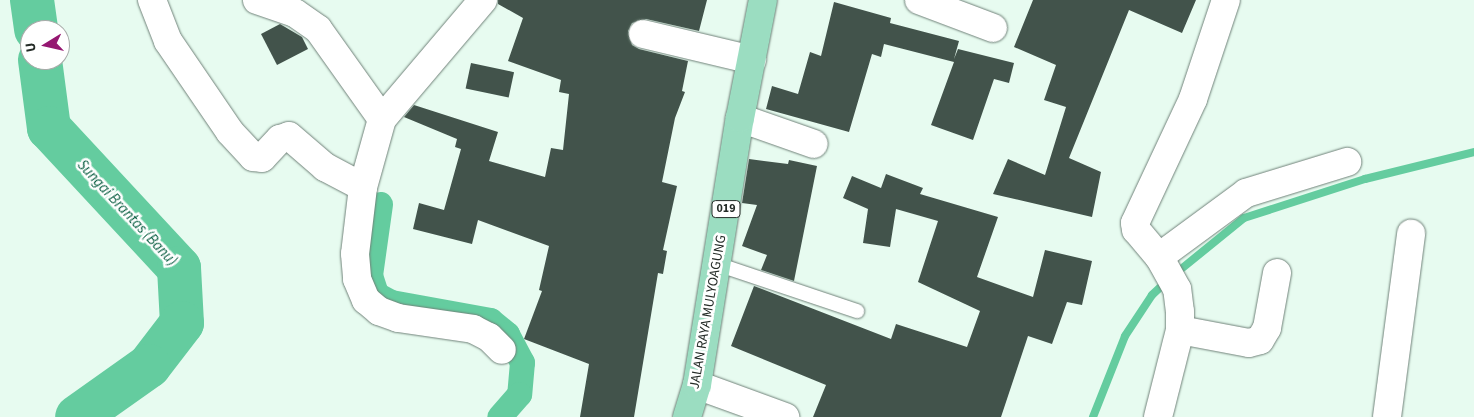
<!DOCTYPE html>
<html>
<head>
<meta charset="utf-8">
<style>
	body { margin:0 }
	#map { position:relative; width:1474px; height:417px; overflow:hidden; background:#e7fbf0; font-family:"Source Sans 3",sans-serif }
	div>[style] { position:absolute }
	.stream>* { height:8px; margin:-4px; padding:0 4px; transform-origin:4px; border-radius:4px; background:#64cc9f }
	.canal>* { height:25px; margin:-12.5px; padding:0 12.5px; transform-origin:12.5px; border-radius:12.5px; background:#64cc9f }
	.river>* { height:44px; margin:-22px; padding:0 22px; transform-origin:22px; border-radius:22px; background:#64cc9f }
	.building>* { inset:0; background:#42534b; transform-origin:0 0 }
	.roads { filter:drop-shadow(0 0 1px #708279) drop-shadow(0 0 1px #708279) }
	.lane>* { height:14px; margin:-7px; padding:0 7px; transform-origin:7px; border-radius:7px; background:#fff }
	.street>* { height:28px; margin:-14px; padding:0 14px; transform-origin:14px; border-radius:14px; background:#fff }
	.primary>* { height:28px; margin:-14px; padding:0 14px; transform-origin:14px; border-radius:14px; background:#9bddc1 }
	span { translate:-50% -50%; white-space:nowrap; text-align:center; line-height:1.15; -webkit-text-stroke:5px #fff; paint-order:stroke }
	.shield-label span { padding:1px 4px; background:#fff; border:1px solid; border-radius:4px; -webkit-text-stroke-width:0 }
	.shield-label { font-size:12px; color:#252c28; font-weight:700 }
	.street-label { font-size:14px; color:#252c28 }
	.water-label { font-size:15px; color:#065c3f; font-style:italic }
	.north { position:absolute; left:20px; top:20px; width:50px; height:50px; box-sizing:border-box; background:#fff; border:1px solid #a8aba9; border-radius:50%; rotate:261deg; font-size:14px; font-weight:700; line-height:20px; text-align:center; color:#252c28 }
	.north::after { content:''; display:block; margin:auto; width:18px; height:22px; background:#951771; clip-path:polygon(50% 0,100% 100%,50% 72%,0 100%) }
</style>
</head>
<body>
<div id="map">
	<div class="stream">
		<i style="left:1175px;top:274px;width:89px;rotate:-39.1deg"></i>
		<i style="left:1244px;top:218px;width:127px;rotate:-17.9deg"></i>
		<i style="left:1365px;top:179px;width:112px;rotate:-13.9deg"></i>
		<i style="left:1093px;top:417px;width:87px;rotate:-68.4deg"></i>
		<i style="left:1125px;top:336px;width:49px;rotate:-56.6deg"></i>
		<i style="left:1152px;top:295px;width:19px;rotate:-43deg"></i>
	</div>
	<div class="canal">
		<i style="left:380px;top:204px;width:72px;rotate:98deg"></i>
		<i style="left:370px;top:275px;width:20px;rotate:72deg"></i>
		<i style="left:376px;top:294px;width:17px;rotate:28deg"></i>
		<i style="left:391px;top:302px;width:101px;rotate:10.3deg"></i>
		<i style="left:490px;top:320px;width:22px;rotate:39deg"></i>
		<i style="left:507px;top:334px;width:32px;rotate:62deg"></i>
		<i style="left:522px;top:362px;width:32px;rotate:95deg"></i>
		<i style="left:519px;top:394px;width:30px;rotate:131deg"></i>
	</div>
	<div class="river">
		<i style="left:32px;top:0;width:30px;rotate:82deg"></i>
		<i style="left:40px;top:60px;width:69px;rotate:82.5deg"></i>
		<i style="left:49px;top:128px;width:191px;rotate:47.1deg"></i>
		<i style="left:179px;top:268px;width:55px;rotate:86.9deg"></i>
		<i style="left:182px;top:323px;width:54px;rotate:127.5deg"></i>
		<i style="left:149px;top:366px;width:88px;rotate:144.7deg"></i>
	</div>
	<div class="building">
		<i style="clip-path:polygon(498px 0,707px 0,699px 31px,646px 19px,632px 23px,628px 31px,632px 45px,639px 49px,688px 61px,682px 91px,685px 92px,675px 118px,662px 182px,677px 186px,663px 250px,667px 251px,663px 274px,658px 273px,634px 417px,580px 417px,589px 364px,524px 339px,542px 291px,539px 290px,549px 246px,478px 220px,472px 244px,413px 229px,419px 203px,444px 210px,461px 149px,455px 147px,457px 139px,404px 117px,414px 105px,498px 132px,489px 161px,545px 177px,551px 148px,563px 150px,569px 94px,559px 92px,561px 80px,508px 61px,523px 18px,498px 4px)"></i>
		<i style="clip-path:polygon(1033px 0,1196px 0,1182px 33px,1129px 10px,1069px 158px,1101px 172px,1092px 217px,993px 194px,1008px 159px,1045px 175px,1066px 107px,1044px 100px,1056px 65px,1014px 47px)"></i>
		<i style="clip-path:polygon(834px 2px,891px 18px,890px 23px,959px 41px,954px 59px,958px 49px,1014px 63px,1009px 83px,994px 79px,973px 140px,931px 125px,954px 62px,884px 44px,881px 57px,872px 54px,849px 132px,766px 109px,772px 86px,798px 94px,810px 52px,821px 56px)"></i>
		<i style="clip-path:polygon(280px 24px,302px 37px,308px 49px,277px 65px,261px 34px)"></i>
		<i style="left:471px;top:63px;width:44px;height:26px;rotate:12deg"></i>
		<i style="clip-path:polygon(749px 159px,788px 164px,789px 160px,817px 166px,794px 281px,761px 270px,767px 255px,742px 246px,757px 205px,742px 203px)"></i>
		<i style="clip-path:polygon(886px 174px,923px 188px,920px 194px,998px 217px,977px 277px,1033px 297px,1045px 250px,1092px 261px,1082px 305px,1067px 302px,1052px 344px,1028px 336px,1001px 417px,813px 417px,826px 385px,731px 346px,754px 286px,891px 339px,896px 324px,967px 347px,980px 311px,918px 282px,938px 221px,896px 209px,890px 247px,863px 243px,868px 209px,843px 198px,852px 176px,881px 188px)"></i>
	</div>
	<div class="roads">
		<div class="lane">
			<i style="left:717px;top:264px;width:148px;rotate:18.6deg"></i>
		</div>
		<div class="street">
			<i style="left:152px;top:0;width:44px;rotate:68.7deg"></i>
			<i style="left:168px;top:41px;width:110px;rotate:55.7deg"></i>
			<i style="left:230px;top:132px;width:34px;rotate:47deg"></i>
			<i style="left:253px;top:157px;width:9px;rotate:6deg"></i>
			<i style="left:262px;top:158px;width:26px;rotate:-47deg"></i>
			<i style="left:280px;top:139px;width:9px;rotate:-18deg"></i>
			<i style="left:289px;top:136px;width:48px;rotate:40.7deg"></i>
			<i style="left:325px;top:167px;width:43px;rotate:27.8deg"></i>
			<i style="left:257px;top:0;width:40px;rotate:18.9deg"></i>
			<i style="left:295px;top:13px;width:28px;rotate:35deg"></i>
			<i style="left:318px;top:29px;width:110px;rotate:54.6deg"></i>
			<i style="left:483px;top:0;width:156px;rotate:130.3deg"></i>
			<i style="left:382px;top:119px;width:71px;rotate:105.6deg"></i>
			<i style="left:363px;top:187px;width:67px;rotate:96.8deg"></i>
			<i style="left:355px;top:254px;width:25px;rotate:85deg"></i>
			<i style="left:357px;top:279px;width:23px;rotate:67deg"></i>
			<i style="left:366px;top:300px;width:17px;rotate:40deg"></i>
			<i style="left:379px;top:311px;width:20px;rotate:20deg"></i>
			<i style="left:398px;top:318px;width:76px;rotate:8.3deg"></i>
			<i style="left:473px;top:329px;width:18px;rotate:27deg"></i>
			<i style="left:489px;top:337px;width:18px;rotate:45deg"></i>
			<i style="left:919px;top:0;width:79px;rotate:20.7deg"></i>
			<i style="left:643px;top:34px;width:112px;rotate:13.4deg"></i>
			<i style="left:740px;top:118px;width:78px;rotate:19.4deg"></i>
			<i style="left:1159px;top:257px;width:108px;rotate:-36.3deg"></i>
			<i style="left:1246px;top:193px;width:106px;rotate:-17.1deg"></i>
			<i style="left:1180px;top:330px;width:70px;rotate:10.7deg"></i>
			<i style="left:1249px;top:343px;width:11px;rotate:-15deg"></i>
			<i style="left:1260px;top:340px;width:14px;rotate:-60deg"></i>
			<i style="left:1267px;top:328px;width:56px;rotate:-79.7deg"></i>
			<i style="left:697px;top:385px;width:94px;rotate:20deg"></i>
			<i style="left:1158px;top:417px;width:90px;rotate:-75.8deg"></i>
			<i style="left:1180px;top:330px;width:18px;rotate:-90deg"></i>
			<i style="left:1180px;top:312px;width:23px;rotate:-97deg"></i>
			<i style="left:1177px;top:289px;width:37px;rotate:-119deg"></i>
			<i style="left:1159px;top:257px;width:35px;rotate:-130deg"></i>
			<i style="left:1136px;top:230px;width:7px;rotate:-98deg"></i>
			<i style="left:1135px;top:223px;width:137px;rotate:-64.9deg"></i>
			<i style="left:1193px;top:99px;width:104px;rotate:-71.6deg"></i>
			<i style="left:1387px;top:417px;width:185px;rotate:-82.5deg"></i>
		</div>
		<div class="primary">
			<i style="left:687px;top:417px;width:34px;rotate:-73deg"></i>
			<i style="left:697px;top:385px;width:270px;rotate:-80.9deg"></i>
			<i style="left:740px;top:118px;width:120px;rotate:-79deg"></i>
		</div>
	</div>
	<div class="shield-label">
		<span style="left:726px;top:209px">019</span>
	</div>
	<div class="street-label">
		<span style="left:708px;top:312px;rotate:-80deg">JALAN RAYA MULYOAGUNG</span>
	</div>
	<div class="water-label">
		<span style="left:127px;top:213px;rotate:47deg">Sungai Brantas (Banu)</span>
	</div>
	<div class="north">U</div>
</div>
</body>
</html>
